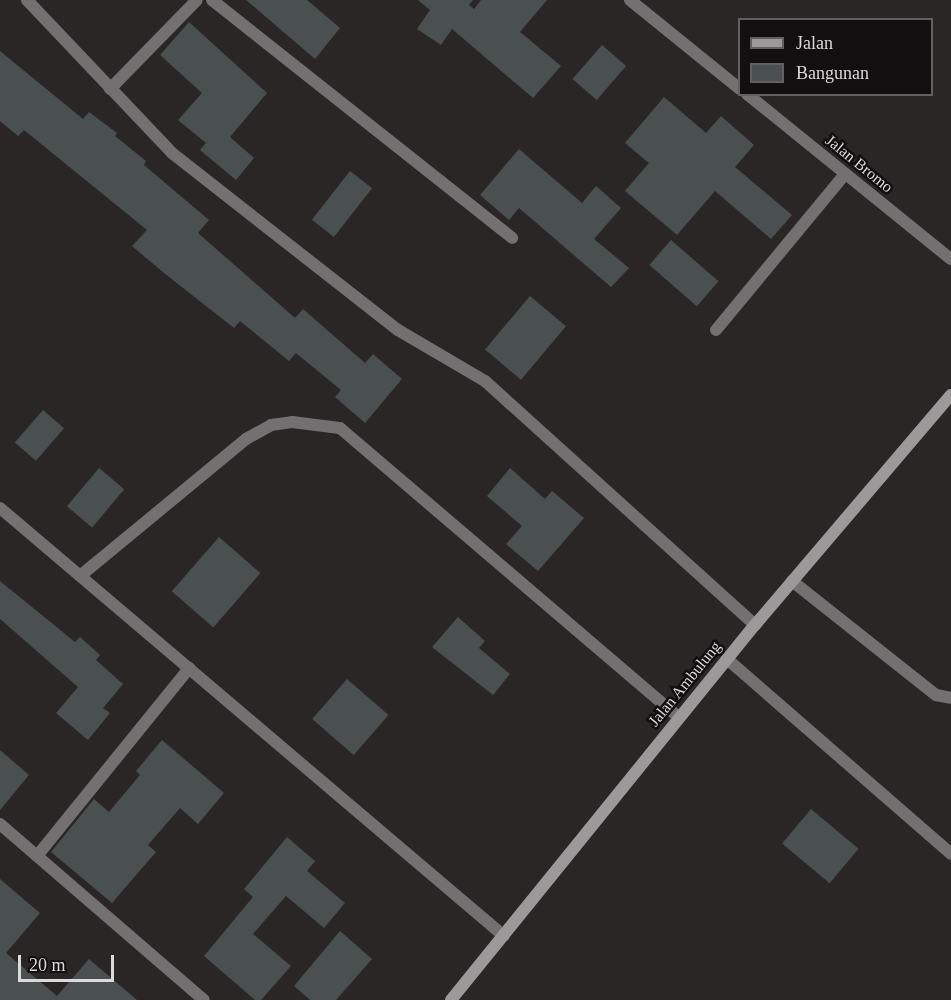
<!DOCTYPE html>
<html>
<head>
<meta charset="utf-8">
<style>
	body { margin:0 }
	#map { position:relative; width:951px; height:1000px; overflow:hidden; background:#2a2626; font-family:"Times New Roman",serif }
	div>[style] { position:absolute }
	.building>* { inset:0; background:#4a4f50; transform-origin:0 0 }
	.lane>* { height:12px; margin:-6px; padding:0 6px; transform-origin:6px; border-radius:6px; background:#727070 }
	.street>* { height:12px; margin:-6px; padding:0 6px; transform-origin:6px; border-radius:6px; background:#727070 }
	.secondary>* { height:12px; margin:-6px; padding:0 6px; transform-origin:6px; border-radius:6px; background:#9d999a }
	span { translate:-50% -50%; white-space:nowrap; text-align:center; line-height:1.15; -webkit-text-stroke:5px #110f10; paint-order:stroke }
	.street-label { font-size:16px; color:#dcd9da }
	.legend { position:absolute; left:738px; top:18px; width:195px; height:78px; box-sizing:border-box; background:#110f10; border:2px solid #626061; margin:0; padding:8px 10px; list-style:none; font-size:18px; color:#dcd9da }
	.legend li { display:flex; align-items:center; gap:12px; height:30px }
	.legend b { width:30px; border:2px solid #626061 }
	.scale { position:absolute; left:18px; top:955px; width:96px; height:27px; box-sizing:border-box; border:3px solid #dcd9da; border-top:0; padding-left:8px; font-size:18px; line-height:21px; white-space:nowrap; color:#dcd9da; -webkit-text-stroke:4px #110f10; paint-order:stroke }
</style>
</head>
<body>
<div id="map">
	<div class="building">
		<i style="clip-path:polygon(246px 0,307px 0,340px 28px,315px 59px)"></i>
		<i style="clip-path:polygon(418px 0,473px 0,469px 5px,474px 9px,481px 0,547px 0,520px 32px,561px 66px,533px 98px,452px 29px,441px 45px,417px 29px,430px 10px)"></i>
		<i style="clip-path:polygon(189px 22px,267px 93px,230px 137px,254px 158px,236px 180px,200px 150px,206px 143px,178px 120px,202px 93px,160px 55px)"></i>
		<i style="left:602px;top:45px;width:32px;height:45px;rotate:41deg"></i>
		<i style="clip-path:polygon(0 51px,83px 119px,89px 112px,117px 133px,115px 136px,146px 161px,144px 165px,209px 220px,198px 233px,295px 318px,303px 309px,365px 363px,373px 354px,402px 379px,365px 423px,335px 397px,341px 390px,296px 353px,289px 361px,240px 321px,234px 328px,164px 273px,132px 246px,147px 230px,24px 130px,18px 136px,0 121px)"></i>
		<i style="clip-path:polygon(664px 97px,706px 133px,721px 116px,754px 145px,735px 167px,792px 215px,771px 239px,715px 191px,677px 235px,625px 191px,649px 163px,625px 143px)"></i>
		<i style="clip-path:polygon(519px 149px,582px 203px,596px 186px,621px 208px,594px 239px,629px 268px,611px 287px,519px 208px,509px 220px,480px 195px)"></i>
		<i style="left:350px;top:171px;width:28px;height:62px;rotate:38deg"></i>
		<i style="left:671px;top:240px;width:63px;height:33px;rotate:41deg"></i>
		<i style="left:530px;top:296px;width:47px;height:70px;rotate:40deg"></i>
		<i style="left:43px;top:410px;width:28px;height:43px;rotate:41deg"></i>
		<i style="left:99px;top:468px;width:33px;height:50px;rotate:40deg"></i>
		<i style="clip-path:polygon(510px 468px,545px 499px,552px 491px,584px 518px,538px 571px,506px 544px,522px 526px,487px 496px)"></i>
		<i style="left:219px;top:537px;width:55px;height:72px;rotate:41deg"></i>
		<i style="clip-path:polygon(0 581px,75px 642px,80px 637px,100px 655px,96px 660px,123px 684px,103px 708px,110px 713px,88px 740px,56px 713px,78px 687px,0 619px)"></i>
		<i style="clip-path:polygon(458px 617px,485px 641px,479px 648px,510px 674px,493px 695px,432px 647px)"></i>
		<i style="left:347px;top:679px;width:55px;height:53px;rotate:41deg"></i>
		<i style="clip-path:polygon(162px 740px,224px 793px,198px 824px,180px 808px,148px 845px,156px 852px,112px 903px,51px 852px,94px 799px,109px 812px,140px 775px,136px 771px)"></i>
		<i style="clip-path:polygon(0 750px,29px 775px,0 810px)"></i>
		<i style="left:811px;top:809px;width:62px;height:45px;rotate:40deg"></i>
		<i style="clip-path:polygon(287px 837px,315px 861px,307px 871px,345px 903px,324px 928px,286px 896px,253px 934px,291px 966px,261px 1000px,255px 1000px,204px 956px,253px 897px,244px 889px)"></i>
		<i style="clip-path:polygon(0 879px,40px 913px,6px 953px,57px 996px,89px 959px,137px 1000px,0 1000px)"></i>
		<i style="clip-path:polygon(340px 931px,372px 959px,336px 1000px,310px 1000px,294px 986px)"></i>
	</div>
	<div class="lane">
		<i style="left:716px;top:330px;width:202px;rotate:-50.4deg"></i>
		<i style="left:792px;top:581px;width:184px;rotate:38.4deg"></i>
		<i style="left:936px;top:695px;width:15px;rotate:11deg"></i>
		<i style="left:727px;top:659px;width:297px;rotate:41deg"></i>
	</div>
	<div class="street">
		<i style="left:27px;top:0;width:211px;rotate:46.5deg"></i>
		<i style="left:172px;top:153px;width:287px;rotate:38.1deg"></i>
		<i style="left:398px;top:330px;width:101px;rotate:30.4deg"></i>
		<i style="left:485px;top:381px;width:364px;rotate:42.1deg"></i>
		<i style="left:212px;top:0;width:383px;rotate:38.4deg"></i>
		<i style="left:630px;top:0;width:141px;rotate:39deg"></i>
		<i style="left:110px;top:89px;width:124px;rotate:-45.7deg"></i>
		<i style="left:747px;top:94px;width:262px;rotate:39deg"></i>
		<i style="left:0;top:508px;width:661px;rotate:40.34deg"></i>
		<i style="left:80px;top:576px;width:215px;rotate:-39.5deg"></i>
		<i style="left:246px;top:439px;width:29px;rotate:-29deg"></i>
		<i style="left:271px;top:425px;width:21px;rotate:-8deg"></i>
		<i style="left:292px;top:422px;width:48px;rotate:7.1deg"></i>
		<i style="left:340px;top:428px;width:445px;rotate:40.5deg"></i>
		<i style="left:0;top:824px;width:269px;rotate:40.8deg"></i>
		<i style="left:37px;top:856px;width:242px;rotate:-51deg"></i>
	</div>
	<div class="secondary">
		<i style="left:451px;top:1000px;width:483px;rotate:-51deg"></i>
		<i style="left:755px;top:625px;width:302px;rotate:-49.6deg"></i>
	</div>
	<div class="street-label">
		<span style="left:859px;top:164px;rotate:39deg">Jalan Bromo</span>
		<span style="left:685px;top:684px;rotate:-51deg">Jalan Ambulung</span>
	</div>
	<ul class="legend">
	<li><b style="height:8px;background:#9d999a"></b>Jalan</li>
	<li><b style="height:16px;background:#4a4f50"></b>Bangunan</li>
	</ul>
	<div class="scale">20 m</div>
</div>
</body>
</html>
